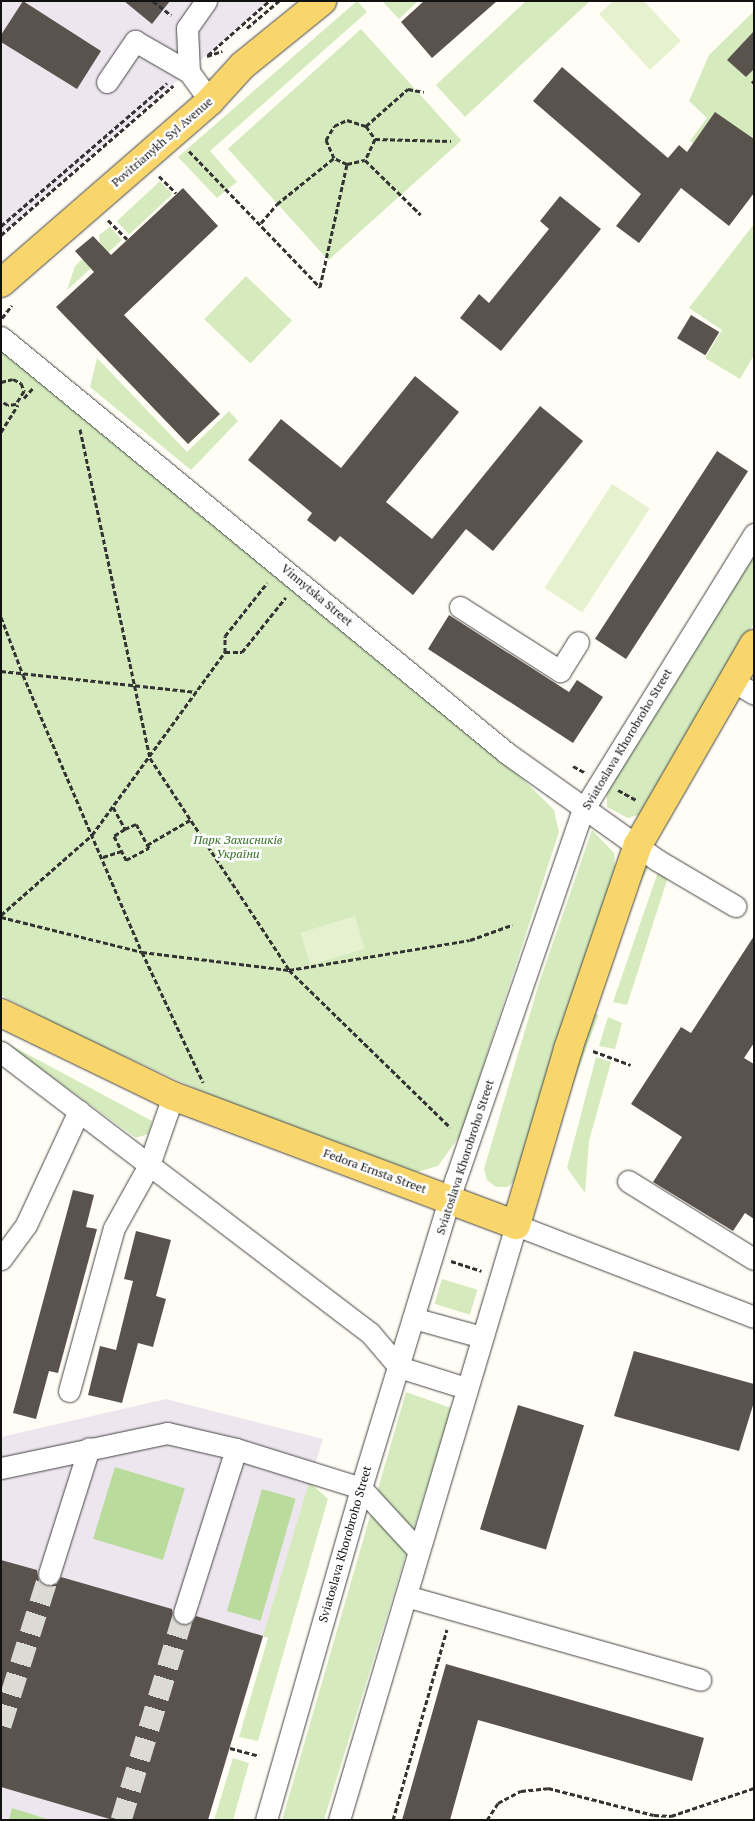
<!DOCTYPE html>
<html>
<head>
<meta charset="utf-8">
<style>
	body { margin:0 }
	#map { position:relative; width:755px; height:1821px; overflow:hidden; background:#fffdf5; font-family:"PT Serif",serif }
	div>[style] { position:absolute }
	.industrial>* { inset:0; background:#eee6ef }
	.green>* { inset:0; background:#d5ebbd; transform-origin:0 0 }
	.forest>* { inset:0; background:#b9dc9c; transform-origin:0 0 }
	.pitch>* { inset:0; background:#e6f2cf; transform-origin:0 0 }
	.building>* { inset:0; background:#5a524d; transform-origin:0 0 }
	.minor-tunnel>* { height:21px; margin-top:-10.5px; transform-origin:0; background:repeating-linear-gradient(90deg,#dbdad3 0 21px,transparent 0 32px) }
	.path>* { height:3px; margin-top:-1.5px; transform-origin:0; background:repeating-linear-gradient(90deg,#333 0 5px,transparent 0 7.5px) }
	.roads { filter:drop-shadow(0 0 1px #444) drop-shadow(0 0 1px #444) }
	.minor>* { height:21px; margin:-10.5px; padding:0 10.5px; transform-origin:10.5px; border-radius:10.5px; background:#fff }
	.major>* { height:28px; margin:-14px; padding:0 14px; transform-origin:14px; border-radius:14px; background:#f9d66b }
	span { translate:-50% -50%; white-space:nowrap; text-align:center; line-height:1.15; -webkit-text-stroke:5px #fff; paint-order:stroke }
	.street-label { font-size:12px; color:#111 }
	.park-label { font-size:12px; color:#2f6b1f; font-style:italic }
	.frame { position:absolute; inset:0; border:2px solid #111; pointer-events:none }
</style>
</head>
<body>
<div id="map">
	<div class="industrial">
		<i style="clip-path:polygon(1px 1px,269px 1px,1px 234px)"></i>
		<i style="clip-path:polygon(166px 1399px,323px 1439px,208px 1820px,1px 1820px,1px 1437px)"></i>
	</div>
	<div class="green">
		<i style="clip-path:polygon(357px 1px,367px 12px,210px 151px,237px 182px,217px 198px,178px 157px)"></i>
		<i style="clip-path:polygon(382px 1px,418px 1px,399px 19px)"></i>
		<i style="clip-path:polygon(526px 1px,590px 1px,465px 117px,436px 85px)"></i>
		<i style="clip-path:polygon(754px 11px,754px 185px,690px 141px,707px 118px,689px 101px,709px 55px)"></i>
		<i style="left:361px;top:29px;width:150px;height:179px;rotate:48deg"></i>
		<i style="left:160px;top:181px;width:18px;height:59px;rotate:47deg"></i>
		<i style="clip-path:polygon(754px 224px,754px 355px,740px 379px,705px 358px,722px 330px,689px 308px)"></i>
		<i style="clip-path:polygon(110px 227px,122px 240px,67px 290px,75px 266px,100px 243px,99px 235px)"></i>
		<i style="left:246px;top:276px;width:64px;height:60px;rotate:44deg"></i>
		<i style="clip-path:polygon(1px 349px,286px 576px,527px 783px,554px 810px,559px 832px,461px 1134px,438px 1166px,417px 1172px,208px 1094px,69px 1031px,1px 995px)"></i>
		<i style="clip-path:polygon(97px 358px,187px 452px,229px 411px,238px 421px,191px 470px,90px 387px)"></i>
		<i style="clip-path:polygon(754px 548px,754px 623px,641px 814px,628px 818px,607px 807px,607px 792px)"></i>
		<i style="clip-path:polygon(592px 830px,614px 853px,615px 867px,517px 1180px,507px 1187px,496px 1187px,487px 1180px,484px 1169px,539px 983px)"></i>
		<i style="left:639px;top:858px;width:13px;height:144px;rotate:29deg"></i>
		<i style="clip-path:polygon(658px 872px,668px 877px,627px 1005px,613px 1002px)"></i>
		<i style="left:587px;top:1011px;width:12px;height:99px;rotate:20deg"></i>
		<i style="clip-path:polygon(608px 1017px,622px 1023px,615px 1049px,599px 1046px)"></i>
		<i style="clip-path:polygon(1px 1040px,152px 1121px,148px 1134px,136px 1138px)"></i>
		<i style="clip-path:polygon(596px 1057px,611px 1062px,589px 1141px,585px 1193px,567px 1168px)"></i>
		<i style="left:442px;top:1279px;width:37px;height:26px;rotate:17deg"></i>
		<i style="clip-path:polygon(406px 1392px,451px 1408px,324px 1820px,282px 1820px)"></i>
		<i style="clip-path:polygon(309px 1482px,328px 1499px,258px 1741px,239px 1737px,268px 1638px,263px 1636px)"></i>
		<i style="clip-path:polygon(233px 1758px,249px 1763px,233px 1820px,214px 1820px)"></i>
	</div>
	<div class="forest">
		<i style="left:115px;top:1467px;width:73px;height:75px;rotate:17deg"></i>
		<i style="left:262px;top:1489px;width:35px;height:127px;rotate:16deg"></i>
		<i style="clip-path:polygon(12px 1808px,50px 1820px,9px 1820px)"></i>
	</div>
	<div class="pitch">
		<i style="clip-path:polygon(613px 1px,644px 1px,681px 41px,650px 70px,599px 14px)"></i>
		<i style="left:612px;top:484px;width:45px;height:124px;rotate:33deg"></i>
		<i style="left:355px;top:916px;width:34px;height:57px;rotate:73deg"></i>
	</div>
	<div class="building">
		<i style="clip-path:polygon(23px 1px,101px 51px,77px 89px,1px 42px,1px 35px)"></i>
		<i style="clip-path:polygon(124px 1px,170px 1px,152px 24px)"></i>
		<i style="clip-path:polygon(424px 1px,497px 1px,432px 58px,401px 22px)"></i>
		<i style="clip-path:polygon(754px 31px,754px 69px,746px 77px,727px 60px)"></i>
		<i style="clip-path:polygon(562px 67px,668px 158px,679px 145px,687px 152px,715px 112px,754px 139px,754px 193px,729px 226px,681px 188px,639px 243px,616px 226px,641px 194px,533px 101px)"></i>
		<i style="clip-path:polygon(183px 188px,218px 226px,124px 315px,220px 414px,188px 444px,56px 307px,94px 272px,75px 251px,93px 236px,111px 255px)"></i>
		<i style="clip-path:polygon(560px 196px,601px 229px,501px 351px,460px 318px,479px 294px,489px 303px,549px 229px,540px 221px)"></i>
		<i style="left:691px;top:315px;width:33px;height:27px;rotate:31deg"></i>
		<i style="clip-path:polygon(415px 376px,459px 412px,386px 502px,432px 539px,540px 406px,583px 441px,493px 551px,466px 529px,413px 595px,340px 536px,335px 542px,307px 520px,312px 513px,248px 460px,281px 419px,341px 468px)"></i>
		<i style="left:717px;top:451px;width:37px;height:224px;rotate:33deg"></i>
		<i style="clip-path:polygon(449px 615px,569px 692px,577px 680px,603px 697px,573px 743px,428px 649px)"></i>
		<i style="clip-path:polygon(754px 936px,754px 1043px,744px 1058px,754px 1064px,754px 1219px,745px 1213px,733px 1231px,653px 1182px,682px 1137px,631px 1104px,681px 1027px,691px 1033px)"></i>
		<i style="clip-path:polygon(73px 1190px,94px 1195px,86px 1227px,97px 1229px,58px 1373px,49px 1371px,36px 1419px,13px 1413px)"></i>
		<i style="clip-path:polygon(136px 1231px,171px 1240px,156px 1296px,166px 1299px,153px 1347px,138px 1343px,122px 1403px,88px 1395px,100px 1346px,116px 1350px,133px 1281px,124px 1279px)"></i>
		<i style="clip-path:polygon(634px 1351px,754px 1384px,754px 1402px,739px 1451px,614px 1416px)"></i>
		<i style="left:518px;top:1405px;width:69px;height:130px;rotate:17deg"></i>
		<i style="clip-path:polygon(1px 1560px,37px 1570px,39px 1582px,46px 1586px,57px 1584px,61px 1577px,172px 1609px,174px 1621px,181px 1625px,192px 1623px,196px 1616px,263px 1636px,208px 1820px,113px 1820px,1px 1787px)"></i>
		<i style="clip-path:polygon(446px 1664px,704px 1738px,692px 1781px,478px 1720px,450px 1820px,402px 1820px)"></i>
	</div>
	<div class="minor-tunnel">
		<i style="left:1px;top:1725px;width:158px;rotate:-72.4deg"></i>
		<i style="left:121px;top:1820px;width:216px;rotate:-73.1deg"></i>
	</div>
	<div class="path">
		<i style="left:153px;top:1px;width:23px;rotate:38deg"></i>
		<i style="left:247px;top:28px;width:42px;rotate:-40.2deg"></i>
		<i style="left:208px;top:55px;width:81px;rotate:-41.5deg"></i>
		<i style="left:207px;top:56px;width:16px;rotate:-18deg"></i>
		<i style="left:752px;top:83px;width:3px;rotate:-45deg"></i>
		<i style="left:366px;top:126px;width:56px;rotate:-41.4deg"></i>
		<i style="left:408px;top:89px;width:16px;rotate:11deg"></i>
		<i style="left:375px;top:139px;width:23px;rotate:115deg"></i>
		<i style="left:365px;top:160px;width:78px;rotate:44.5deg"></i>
		<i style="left:189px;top:151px;width:189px;rotate:46.1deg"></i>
		<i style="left:347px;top:164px;width:14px;rotate:-155deg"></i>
		<i style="left:334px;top:158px;width:20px;rotate:-114deg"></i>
		<i style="left:326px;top:140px;width:16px;rotate:-60deg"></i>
		<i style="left:334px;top:126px;width:14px;rotate:-25deg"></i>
		<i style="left:347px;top:120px;width:20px;rotate:18deg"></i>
		<i style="left:366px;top:126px;width:16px;rotate:55deg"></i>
		<i style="left:375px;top:139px;width:76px;rotate:1.5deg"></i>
		<i style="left:159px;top:176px;width:24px;rotate:45deg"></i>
		<i style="left:108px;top:220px;width:27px;rotate:45deg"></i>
		<i style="left:261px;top:223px;width:25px;rotate:-50deg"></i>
		<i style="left:277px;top:204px;width:73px;rotate:-38.9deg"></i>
		<i style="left:1px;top:226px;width:219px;rotate:-40.7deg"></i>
		<i style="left:1px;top:235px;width:228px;rotate:-40.9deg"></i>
		<i style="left:320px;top:287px;width:126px;rotate:-77.6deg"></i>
		<i style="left:347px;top:164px;width:18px;rotate:-13deg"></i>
		<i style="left:2px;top:318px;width:16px;rotate:-52deg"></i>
		<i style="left:1px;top:382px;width:12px;rotate:-14deg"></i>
		<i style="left:13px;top:379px;width:9px;rotate:27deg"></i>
		<i style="left:21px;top:383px;width:9px;rotate:69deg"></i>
		<i style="left:24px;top:391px;width:15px;rotate:122deg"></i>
		<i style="left:16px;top:404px;width:8px;rotate:173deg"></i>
		<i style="left:8px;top:405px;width:8px;rotate:-150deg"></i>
		<i style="left:24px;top:398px;width:13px;rotate:-48deg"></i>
		<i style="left:80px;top:429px;width:336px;rotate:78deg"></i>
		<i style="left:150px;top:758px;width:254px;rotate:56.7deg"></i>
		<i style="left:289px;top:970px;width:225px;rotate:44.3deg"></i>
		<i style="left:1px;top:432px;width:32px;rotate:-58deg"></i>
		<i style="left:1px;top:617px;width:62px;rotate:69.2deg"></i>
		<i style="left:23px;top:675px;width:301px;rotate:66.8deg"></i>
		<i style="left:142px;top:952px;width:144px;rotate:64.9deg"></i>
		<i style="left:225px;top:652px;width:17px"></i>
		<i style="left:242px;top:652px;width:70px;rotate:-51.3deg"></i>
		<i style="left:1px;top:671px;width:197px;rotate:6.1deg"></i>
		<i style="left:573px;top:766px;width:13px;rotate:29deg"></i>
		<i style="left:618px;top:790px;width:21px;rotate:29deg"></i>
		<i style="left:113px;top:807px;width:25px;rotate:61deg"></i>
		<i style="left:125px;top:829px;width:13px;rotate:148deg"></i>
		<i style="left:114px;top:836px;width:27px;rotate:63deg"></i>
		<i style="left:126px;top:860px;width:26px;rotate:-28deg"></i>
		<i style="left:149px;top:848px;width:27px;rotate:-118deg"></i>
		<i style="left:136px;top:824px;width:12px;rotate:156deg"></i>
		<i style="left:147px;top:845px;width:50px;rotate:-30.2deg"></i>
		<i style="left:103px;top:857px;width:20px;rotate:-18deg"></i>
		<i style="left:1px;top:915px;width:121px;rotate:-41.3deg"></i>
		<i style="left:92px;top:835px;width:226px;rotate:-54deg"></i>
		<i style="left:225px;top:652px;width:16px;rotate:-90deg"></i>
		<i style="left:225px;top:636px;width:68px;rotate:-51.6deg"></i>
		<i style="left:1px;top:917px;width:145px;rotate:13.9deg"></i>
		<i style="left:142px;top:952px;width:148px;rotate:7deg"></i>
		<i style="left:289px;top:970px;width:183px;rotate:-9.4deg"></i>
		<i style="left:470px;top:940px;width:45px;rotate:-19.7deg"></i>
		<i style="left:593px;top:1051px;width:40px;rotate:20.2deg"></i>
		<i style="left:451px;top:1261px;width:32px;rotate:18deg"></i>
		<i style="left:230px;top:1748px;width:30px;rotate:15deg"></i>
		<i style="left:393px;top:1820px;width:198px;rotate:-74.2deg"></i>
		<i style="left:487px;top:1820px;width:20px;rotate:-57deg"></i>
		<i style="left:498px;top:1803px;width:26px;rotate:-28deg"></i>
		<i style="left:521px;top:1791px;width:27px;rotate:-6deg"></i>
		<i style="left:548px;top:1788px;width:109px;rotate:14.3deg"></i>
		<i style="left:654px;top:1815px;width:17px;rotate:3deg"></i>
		<i style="left:671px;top:1816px;width:88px;rotate:-18.6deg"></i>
	</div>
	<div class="roads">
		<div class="minor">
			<i style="left:206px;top:1px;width:33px;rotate:125deg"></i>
			<i style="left:187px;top:28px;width:44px;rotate:87.4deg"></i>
			<i style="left:189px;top:72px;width:36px;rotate:54deg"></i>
			<i style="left:107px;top:82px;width:50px;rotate:-55.7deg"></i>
			<i style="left:135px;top:41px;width:62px;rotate:29.9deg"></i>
			<i style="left:1px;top:337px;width:656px;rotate:39.44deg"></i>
			<i style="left:508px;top:754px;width:183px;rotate:35.4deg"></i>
			<i style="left:657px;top:860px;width:91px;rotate:30.5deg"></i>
			<i style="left:460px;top:607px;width:119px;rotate:32.6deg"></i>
			<i style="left:560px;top:671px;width:34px;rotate:-58deg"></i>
			<i style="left:731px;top:680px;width:27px;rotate:31deg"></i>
			<i style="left:1px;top:1052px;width:464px;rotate:37.3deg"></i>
			<i style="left:370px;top:1333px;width:45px;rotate:49.5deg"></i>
			<i style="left:399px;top:1367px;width:70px;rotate:17.4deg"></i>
			<i style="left:628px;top:1181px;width:148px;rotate:31.8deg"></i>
			<i style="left:1px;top:1259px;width:42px;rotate:-53.7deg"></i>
			<i style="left:26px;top:1225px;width:126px;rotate:-65.1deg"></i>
			<i style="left:413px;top:1318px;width:72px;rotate:15.4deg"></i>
			<i style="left:69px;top:1391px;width:169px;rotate:-74.6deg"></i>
			<i style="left:114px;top:1228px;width:72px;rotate:-60.9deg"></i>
			<i style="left:149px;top:1165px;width:73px;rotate:-70.8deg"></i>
			<i style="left:1px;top:1468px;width:170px;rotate:-11.9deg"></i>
			<i style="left:167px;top:1433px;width:71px;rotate:13.1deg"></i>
			<i style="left:236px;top:1449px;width:131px;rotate:17.3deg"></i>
			<i style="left:361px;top:1488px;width:84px;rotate:47.4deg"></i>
			<i style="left:49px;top:1574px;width:132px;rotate:-72.4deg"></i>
			<i style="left:406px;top:1596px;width:306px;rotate:15.9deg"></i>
			<i style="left:184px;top:1613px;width:172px;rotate:-72.4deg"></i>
			<i style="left:266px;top:1820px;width:345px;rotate:-74deg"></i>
			<i style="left:361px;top:1488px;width:324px;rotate:-73deg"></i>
			<i style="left:456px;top:1178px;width:389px;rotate:-71deg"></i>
			<i style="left:583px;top:810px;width:325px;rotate:-58.2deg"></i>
			<i style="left:339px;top:1820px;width:621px;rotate:-73.43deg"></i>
			<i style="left:516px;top:1225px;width:255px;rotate:21.1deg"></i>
		</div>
		<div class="major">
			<i style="left:1px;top:283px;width:277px;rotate:-41deg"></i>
			<i style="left:210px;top:101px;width:49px;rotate:-47.5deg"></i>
			<i style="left:243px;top:65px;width:102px;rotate:-39deg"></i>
			<i style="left:1px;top:1013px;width:191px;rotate:25.8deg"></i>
			<i style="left:173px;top:1096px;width:366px;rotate:20.6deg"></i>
			<i style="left:516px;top:1225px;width:184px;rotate:-73.5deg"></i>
			<i style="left:568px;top:1049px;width:216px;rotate:-71.1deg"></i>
			<i style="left:638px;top:845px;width:232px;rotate:-60deg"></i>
		</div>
	</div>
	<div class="street-label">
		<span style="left:162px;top:142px;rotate:-41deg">Povitrianykh Syl Avenue</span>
		<span style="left:317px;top:595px;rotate:40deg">Vinnytska Street</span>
		<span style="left:627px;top:739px;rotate:-59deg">Sviatoslava Khorobroho Street</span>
		<span style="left:465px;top:1157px;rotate:-72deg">Sviatoslava Khorobroho Street</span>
		<span style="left:375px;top:1171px;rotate:20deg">Fedora Ernsta Street</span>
		<span style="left:345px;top:1544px;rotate:-74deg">Sviatoslava Khorobroho Street</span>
	</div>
	<div class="park-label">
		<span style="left:238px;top:847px">Парк Захисників<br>України</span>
	</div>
	<div class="frame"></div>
</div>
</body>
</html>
